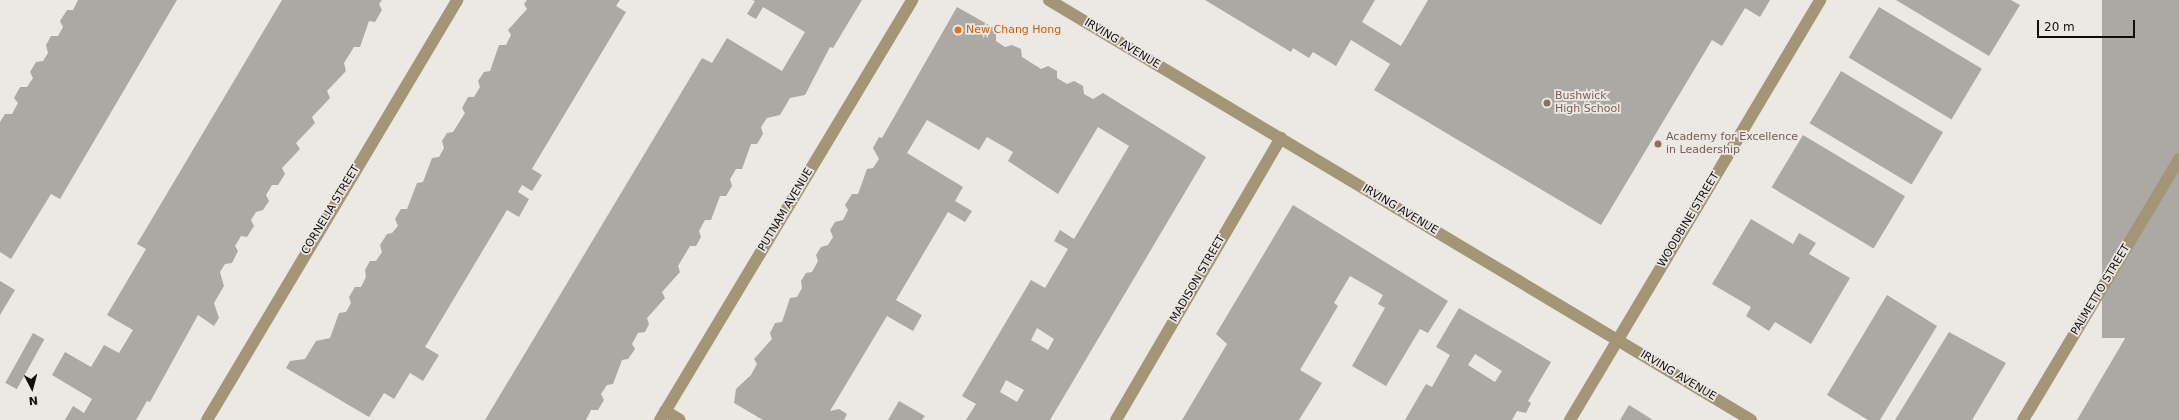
<!DOCTYPE html>
<html>
<head>
<meta charset="utf-8">
<style>
	body { margin:0 }
	#map { position:relative; width:2179px; height:420px; overflow:hidden; background:#ece8e4; font-family:"DejaVu Sans",sans-serif }
	div>[style] { position:absolute }
	.building>* { inset:0; background:#aca9a5; transform-origin:0 0 }
	.street>* { height:12px; margin:-6px; padding:0 6px; transform-origin:6px; border-radius:6px; background:#a39677 }
	.dots>* { width:11px; height:11px; translate:-50% -50%; box-sizing:border-box; border:2px solid #ece8e4; border-radius:50% }
	span { translate:-50% -50%; white-space:nowrap; text-align:center; line-height:1.15; -webkit-text-stroke:3.5px #ece8e4; paint-order:stroke }
	.food-label { font-size:11px; color:#c56008 }
	.left { translate:0 -50%; text-align:left }
	.street-label { font-size:11px; color:#100e0d }
	.education-label { font-size:11px; color:#785e54 }
	.north { position:absolute; left:12px; top:368px; width:40px; height:40px; -webkit-text-stroke:3px #ece8e4; paint-order:stroke; rotate:174deg; font-size:11px; font-weight:700; line-height:16px; text-align:center; color:#100e0d }
	.north::after { content:''; display:block; margin:auto; width:14px; height:18px; background:#100e0d; clip-path:polygon(50% 0,100% 100%,50% 72%,0 100%) }
	.scale { position:absolute; left:2037px; top:20px; width:98px; height:18px; box-sizing:border-box; border:2px solid #100e0d; border-top:0; padding-left:5px; font-size:12px; line-height:14px; white-space:nowrap; color:#100e0d; -webkit-text-stroke:3px #ece8e4; paint-order:stroke }
</style>
</head>
<body>
<div id="map">
	<div class="building">
		<i style="clip-path:polygon(78px 0,177px 0,60px 199px,51px 194px,11px 259px,0 252px,0 122px,5px 114px,12px 114px,18px 103px,14px 98px,20px 87px,27px 87px,33px 78px,30px 72px,36px 62px,43px 61px,48px 53px,46px 45px,51px 36px,58px 36px,63px 27px,60px 21px,67px 10px,73px 10px)"></i>
		<i style="clip-path:polygon(282px 0,382px 0,379px 4px,382px 10px,375px 22px,369px 21px,360px 47px,354px 47px,344px 63px,346px 71px,327px 91px,330px 98px,312px 117px,315px 123px,296px 143px,300px 149px,282px 168px,285px 174px,278px 185px,272px 185px,266px 195px,269px 201px,263px 210px,256px 212px,251px 220px,254px 226px,247px 237px,241px 236px,235px 246px,238px 251px,232px 263px,225px 264px,220px 272px,224px 286px,214px 303px,219px 318px,214px 326px,198px 315px,150px 402px,147px 401px,136px 420px,65px 420px,73px 406px,84px 413px,92px 399px,52px 375px,65px 352px,91px 367px,104px 345px,119px 353px,133px 330px,107px 315px,146px 249px,137px 244px)"></i>
		<i style="clip-path:polygon(527px 0,620px 0,616px 6px,626px 12px,533px 167px,532px 169px,542px 175px,532px 191px,522px 185px,518px 192px,529px 199px,519px 217px,507px 210px,425px 347px,439px 355px,423px 381px,410px 373px,394px 399px,384px 393px,369px 417px,286px 368px,290px 361px,305px 359px,316px 341px,330px 338px,339px 313px,346px 312px,351px 303px,349px 297px,355px 287px,361px 287px,366px 277px,365px 270px,370px 261px,376px 261px,382px 252px,380px 245px,387px 234px,392px 233px,398px 226px,395px 219px,401px 209px,407px 209px,417px 183px,423px 182px,432px 158px,439px 157px,444px 148px,442px 141px,447px 133px,453px 132px,465px 113px,462px 108px,468px 97px,474px 97px,480px 87px,478px 81px,484px 72px,490px 71px,499px 45px,506px 45px,511px 35px,508px 30px,527px 9px,524px 4px)"></i>
		<i style="clip-path:polygon(752px 0,862px 0,833px 48px,830px 47px,805px 95px,790px 98px,780px 115px,767px 118px,761px 127px,763px 134px,757px 144px,751px 144px,742px 169px,736px 169px,730px 179px,732px 186px,726px 196px,720px 196px,711px 220px,705px 220px,699px 231px,701px 237px,696px 246px,690px 246px,678px 266px,680px 272px,662px 292px,665px 298px,647px 318px,649px 324px,645px 332px,638px 333px,632px 344px,635px 349px,628px 359px,622px 360px,613px 384px,607px 385px,601px 394px,604px 400px,598px 410px,591px 410px,586px 420px,485px 420px,702px 58px,712px 63px,727px 38px,782px 71px,805px 32px,763px 7px,756px 19px,747px 14px,755px 1px)"></i>
		<i style="clip-path:polygon(1205px 0,1375px 0,1362px 22px,1401px 46px,1428px 0,1770px 0,1760px 17px,1745px 8px,1722px 46px,1712px 40px,1601px 225px,1374px 90px,1390px 64px,1351px 40px,1336px 66px,1313px 52px,1309px 58px,1293px 48px,1291px 52px)"></i>
		<i style="clip-path:polygon(1896px 0,2011px 0,2020px 5px,1989px 56px)"></i>
		<i style="left:2102px;top:0;width:77px;height:338px"></i>
		<i style="clip-path:polygon(evenodd,957px 7px,996px 29px,996px 41px,1005px 47px,1012px 45px,1021px 49px,1022px 57px,1041px 69px,1048px 66px,1057px 71px,1057px 78px,1067px 84px,1074px 81px,1083px 86px,1084px 94px,1093px 99px,1103px 93px,1206px 157px,1050px 420px,966px 420px,976px 404px,962px 396px,1031px 280px,1045px 288px,1068px 249px,1054px 241px,1060px 230px,1074px 239px,1129px 146px,1098px 127px,1058px 194px,1008px 161px,1013px 152px,987px 137px,979px 150px,927px 120px,907px 153px,963px 187px,955px 201px,972px 211px,965px 222px,948px 212px,896px 300px,922px 315px,913px 331px,887px 316px,830px 411px,839px 409px,847px 414px,844px 420px,763px 420px,734px 403px,736px 389px,751px 375px,757px 364px,754px 359px,772px 339px,770px 333px,775px 323px,782px 322px,790px 298px,797px 297px,802px 288px,801px 281px,806px 273px,812px 272px,818px 261px,816px 255px,821px 247px,828px 245px,833px 237px,830px 230px,835px 222px,843px 220px,848px 210px,845px 205px,852px 194px,858px 194px,867px 169px,873px 168px,879px 159px,873px 148px,879px 137px,882px 138px,957px 7px,1037px 328px,1054px 339px,1048px 350px,1031px 340px,1037px 328px,957px 7px,1006px 380px,1024px 390px,1017px 402px,1000px 392px,1006px 380px)"></i>
		<i style="left:1879px;top:7px;width:120px;height:59px;rotate:31deg"></i>
		<i style="left:1841px;top:71px;width:119px;height:61px;rotate:31deg"></i>
		<i style="left:1803px;top:135px;width:119px;height:61px;rotate:31deg"></i>
		<i style="clip-path:polygon(1293px 205px,1448px 301px,1428px 333px,1420px 329px,1386px 386px,1352px 366px,1385px 308px,1378px 304px,1383px 295px,1350px 276px,1334px 303px,1338px 306px,1300px 370px,1322px 383px,1299px 420px,1182px 420px,1227px 344px,1216px 334px)"></i>
		<i style="clip-path:polygon(1751px 219px,1793px 244px,1799px 233px,1816px 243px,1809px 254px,1850px 278px,1811px 344px,1775px 322px,1769px 331px,1746px 316px,1751px 307px,1712px 284px)"></i>
		<i style="clip-path:polygon(2179px 247px,2179px 420px,2077px 420px,2094px 391px)"></i>
		<i style="clip-path:polygon(0 281px,15px 290px,0 315px)"></i>
		<i style="clip-path:polygon(1887px 295px,1937px 326px,1880px 420px,1868px 420px,1827px 395px)"></i>
		<i style="clip-path:polygon(evenodd,1459px 308px,1551px 362px,1528px 401px,1531px 403px,1526px 413px,1517px 411px,1512px 420px,1405px 420px,1426px 384px,1432px 387px,1450px 355px,1436px 347px,1459px 308px,1475px 354px,1502px 371px,1495px 382px,1468px 365px,1475px 354px)"></i>
		<i style="clip-path:polygon(1949px 332px,2006px 363px,1972px 420px,1895px 420px)"></i>
		<i style="left:33px;top:333px;width:13px;height:57px;rotate:29deg"></i>
		<i style="clip-path:polygon(899px 401px,925px 416px,922px 420px,888px 420px)"></i>
		<i style="clip-path:polygon(1629px 405px,1653px 420px,1620px 420px)"></i>
	</div>
	<div class="street">
		<i style="left:1049px;top:0;width:818px;rotate:30.89deg"></i>
		<i style="left:665px;top:411px;width:17px;rotate:31deg"></i>
		<i style="left:207px;top:420px;width:489px;rotate:-59.2deg"></i>
		<i style="left:660px;top:420px;width:490px;rotate:-59deg"></i>
		<i style="left:1116px;top:420px;width:327px;rotate:-59.7deg"></i>
		<i style="left:1570px;top:420px;width:489px;rotate:-59.2deg"></i>
		<i style="left:2023px;top:420px;width:304px;rotate:-59.1deg"></i>
	</div>
	<div class="dots">
		<i style="left:958px;top:30px;background:#e8710a"></i>
		<i style="left:1547px;top:103px;background:#8d6e63"></i>
		<i style="left:1658px;top:144px;background:#8d6e63"></i>
	</div>
	<div class="food-label">
		<span class="left" style="left:966px;top:30px">New Chang Hong</span>
	</div>
	<div class="street-label">
		<span style="left:1122px;top:44px;rotate:31deg">IRVING AVENUE</span>
		<span style="left:331px;top:210px;rotate:-59deg">CORNELIA STREET</span>
		<span style="left:786px;top:210px;rotate:-59deg">PUTNAM AVENUE</span>
		<span style="left:1400px;top:210px;rotate:31deg">IRVING AVENUE</span>
		<span style="left:1689px;top:220px;rotate:-59deg">WOODBINE STREET</span>
		<span style="left:1198px;top:279px;rotate:-60deg">MADISON STREET</span>
		<span style="left:2101px;top:290px;rotate:-59deg">PALMETTO STREET</span>
		<span style="left:1678px;top:376px;rotate:31deg">IRVING AVENUE</span>
	</div>
	<div class="education-label">
		<span class="left" style="left:1555px;top:103px">Bushwick<br>High School</span>
		<span class="left" style="left:1666px;top:144px">Academy for Excellence<br>in Leadership</span>
	</div>
	<div class="north">N</div>
	<div class="scale">20 m</div>
</div>
</body>
</html>
